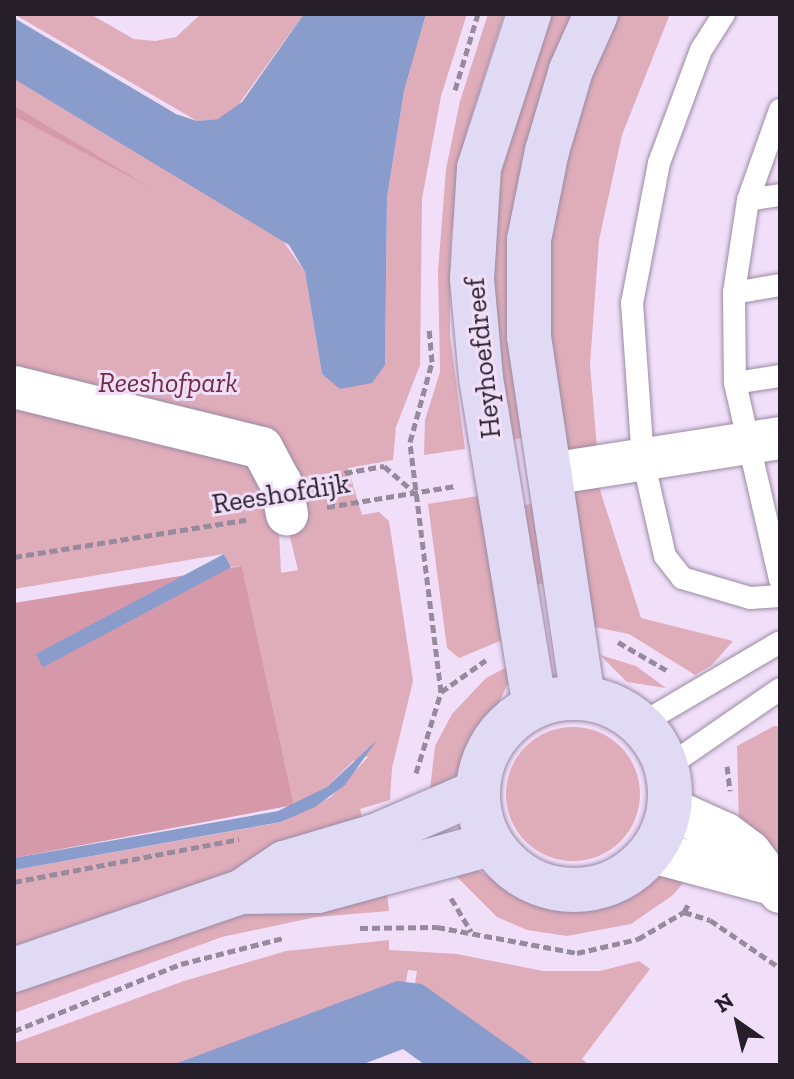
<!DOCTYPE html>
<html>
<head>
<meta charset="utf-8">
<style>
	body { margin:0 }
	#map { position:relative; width:794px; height:1079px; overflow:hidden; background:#f1dffa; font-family:"Zilla Slab",serif }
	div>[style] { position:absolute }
	.green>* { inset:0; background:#dfacb9 }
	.round { border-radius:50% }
	.forest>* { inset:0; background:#d599a9 }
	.water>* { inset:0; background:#8a9ccc; transform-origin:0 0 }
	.path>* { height:5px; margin-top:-2.5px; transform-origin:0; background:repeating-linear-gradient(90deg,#978a9d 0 8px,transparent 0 12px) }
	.roads { filter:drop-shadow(0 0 2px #9b8aa3) drop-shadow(0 0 2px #9b8aa3) }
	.lane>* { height:22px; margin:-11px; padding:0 11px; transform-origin:11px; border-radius:11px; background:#fff }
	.street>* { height:42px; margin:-21px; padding:0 21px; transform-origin:21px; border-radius:21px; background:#fff }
	.secondary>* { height:44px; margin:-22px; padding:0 22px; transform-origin:22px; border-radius:22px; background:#e0daf5 }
	.secondary>.ring { margin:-22px; padding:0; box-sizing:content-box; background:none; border:44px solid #e0daf5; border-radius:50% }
	span { translate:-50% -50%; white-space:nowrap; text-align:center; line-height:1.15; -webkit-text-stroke:6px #f1dffa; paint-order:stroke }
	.street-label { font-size:28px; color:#261f29 }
	.park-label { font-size:28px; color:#732b44; font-style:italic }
	.frame { position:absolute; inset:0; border:16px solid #261f29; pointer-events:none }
	.north { position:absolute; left:698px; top:983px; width:80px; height:80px; -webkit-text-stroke:6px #f1dffa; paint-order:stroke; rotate:326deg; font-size:22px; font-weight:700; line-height:32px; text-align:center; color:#261f29 }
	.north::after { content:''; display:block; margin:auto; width:28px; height:36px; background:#261f29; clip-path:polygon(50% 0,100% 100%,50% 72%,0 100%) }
</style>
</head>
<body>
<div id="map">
	<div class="green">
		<i style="clip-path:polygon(14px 14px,90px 14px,134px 39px,155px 41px,176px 37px,201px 14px,304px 14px,236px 108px,218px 119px,197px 121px)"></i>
		<i style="clip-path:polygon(evenodd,426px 14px,467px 14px,441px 96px,422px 199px,420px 365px,396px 427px,393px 460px,348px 468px,362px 515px,379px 512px,389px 521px,413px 681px,392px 768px,390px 800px,360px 809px,365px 827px,14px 946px,14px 870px,282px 822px,331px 797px,369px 756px,353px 761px,327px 787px,294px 805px,242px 566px,231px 567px,224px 554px,14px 589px,14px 79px,281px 238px,305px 272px,322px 374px,342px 386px,368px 382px,385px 365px,387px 198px,404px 91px,426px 14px,288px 529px,298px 570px,281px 573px,279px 530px,288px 529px)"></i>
		<i style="clip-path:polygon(488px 14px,504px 14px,467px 131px,451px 236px,450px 335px,465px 449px,424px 455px,425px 420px,440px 372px,438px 271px,446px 169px,460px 101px)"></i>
		<i style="clip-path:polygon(548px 14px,579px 14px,562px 50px,528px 437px,499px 442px,492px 231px,504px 150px)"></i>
		<i style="clip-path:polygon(613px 14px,670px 14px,622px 135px,599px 240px,590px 365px,597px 448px,556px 458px,543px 233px,548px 195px)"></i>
		<i style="clip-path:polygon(560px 484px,599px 487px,641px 618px,733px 641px,712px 665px,695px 675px,629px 634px,589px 626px)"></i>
		<i style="clip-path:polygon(484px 495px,507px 638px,459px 658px,447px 648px,428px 504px)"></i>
		<i style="clip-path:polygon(539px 503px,547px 583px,528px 586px,510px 507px)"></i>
		<i style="clip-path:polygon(600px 655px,636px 666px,666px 688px,627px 682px)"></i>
		<i style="clip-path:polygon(507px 667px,508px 683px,495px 712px,470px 747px,457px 776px,429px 798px,435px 746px,452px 714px,486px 678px)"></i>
		<i style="clip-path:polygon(774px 726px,780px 727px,780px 856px,739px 825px,737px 746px)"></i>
		<i class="round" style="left:506px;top:727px;width:134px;height:134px"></i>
		<i style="clip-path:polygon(465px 865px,554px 903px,615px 897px,665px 870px,690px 875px,673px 895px,631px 924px,567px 936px,527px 930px,497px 917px,452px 872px)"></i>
		<i style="clip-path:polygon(386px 885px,389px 911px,316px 917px,222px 937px,14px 1013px,14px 991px,227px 919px)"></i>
		<i style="clip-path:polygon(389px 940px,389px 950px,457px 954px,543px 971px,600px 971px,639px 961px,650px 969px,582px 1059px,589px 1065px,536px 1065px,415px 983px,417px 971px,408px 970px,406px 982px,172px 1065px,14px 1065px,14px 1043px,184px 981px,286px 951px)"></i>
	</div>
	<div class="forest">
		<i style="clip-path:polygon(14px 106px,148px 186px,14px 116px)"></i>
		<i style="clip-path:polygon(242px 566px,294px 805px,14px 858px,14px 603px)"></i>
	</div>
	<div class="water">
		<i style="clip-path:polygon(304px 14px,426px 14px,404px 91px,387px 198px,385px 365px,372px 383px,340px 389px,322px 374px,305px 272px,289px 245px,14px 79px,14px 18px,176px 114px,197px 121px,218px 119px,242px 102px)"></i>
		<i style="left:224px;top:554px;width:15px;height:213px;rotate:62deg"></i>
		<i style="clip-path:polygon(377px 740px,345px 785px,315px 807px,281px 822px,14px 870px,14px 858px,278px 811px,327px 787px)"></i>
		<i style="clip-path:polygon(397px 981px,422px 984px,536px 1065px,425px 1065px,403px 1049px,361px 1065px,172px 1065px)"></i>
	</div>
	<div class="path">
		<i style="left:455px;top:90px;width:79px;rotate:-73.2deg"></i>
		<i style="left:321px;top:477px;width:64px;rotate:-9.9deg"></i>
		<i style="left:384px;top:466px;width:38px;rotate:41deg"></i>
		<i style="left:327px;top:507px;width:130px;rotate:-9.3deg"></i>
		<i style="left:14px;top:557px;width:235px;rotate:-9.1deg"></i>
		<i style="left:618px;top:642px;width:58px;rotate:30.1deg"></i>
		<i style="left:441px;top:692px;width:55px;rotate:-35.4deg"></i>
		<i style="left:727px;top:766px;width:25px;rotate:83deg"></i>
		<i style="left:416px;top:773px;width:85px;rotate:-72.8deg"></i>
		<i style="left:441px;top:692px;width:252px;rotate:-97.1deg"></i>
		<i style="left:410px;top:442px;width:83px;rotate:-74.6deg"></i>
		<i style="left:432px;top:362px;width:33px;rotate:-95deg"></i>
		<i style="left:14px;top:882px;width:229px;rotate:-10.8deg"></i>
		<i style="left:451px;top:898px;width:39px;rotate:59deg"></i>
		<i style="left:684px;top:912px;width:27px;rotate:17deg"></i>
		<i style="left:710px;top:920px;width:85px;rotate:34.4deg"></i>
		<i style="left:360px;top:928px;width:77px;rotate:-0.7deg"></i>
		<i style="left:437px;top:927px;width:142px;rotate:10.5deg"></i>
		<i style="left:577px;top:953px;width:63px;rotate:-12.9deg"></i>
		<i style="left:638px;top:939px;width:53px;rotate:-30.4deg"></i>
		<i style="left:684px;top:912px;width:10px;rotate:-61deg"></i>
		<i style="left:14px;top:1031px;width:180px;rotate:-21.9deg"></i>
		<i style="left:181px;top:964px;width:105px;rotate:-14.3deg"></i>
	</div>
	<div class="roads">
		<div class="lane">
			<i style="left:724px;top:14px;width:43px;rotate:122.6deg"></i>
			<i style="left:701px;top:50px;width:121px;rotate:110.4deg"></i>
			<i style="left:659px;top:163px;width:143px;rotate:100.9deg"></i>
			<i style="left:632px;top:303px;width:157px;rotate:86deg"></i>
			<i style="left:643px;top:460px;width:98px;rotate:77.1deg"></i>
			<i style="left:665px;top:556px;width:28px;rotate:52deg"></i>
			<i style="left:682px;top:578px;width:71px;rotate:16.4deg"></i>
			<i style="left:750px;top:598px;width:30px;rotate:-4deg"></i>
			<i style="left:780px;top:110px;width:96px;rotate:109.6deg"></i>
			<i style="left:748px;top:200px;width:94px;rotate:98.6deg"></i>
			<i style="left:734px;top:293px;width:90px;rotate:89.4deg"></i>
			<i style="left:735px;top:383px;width:201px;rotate:77.1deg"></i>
			<i style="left:748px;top:200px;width:32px;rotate:-9deg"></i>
			<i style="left:734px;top:293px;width:47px;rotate:-9.9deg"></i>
			<i style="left:735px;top:383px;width:46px;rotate:-8.8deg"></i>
			<i style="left:641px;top:724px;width:161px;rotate:-30.5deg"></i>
			<i style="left:667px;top:767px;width:137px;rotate:-34.6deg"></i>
		</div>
		<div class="street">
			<i style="left:14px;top:387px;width:255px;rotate:13.8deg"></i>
			<i style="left:262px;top:448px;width:40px;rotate:62deg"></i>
			<i style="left:281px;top:483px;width:32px;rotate:79deg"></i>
			<i style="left:550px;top:474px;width:233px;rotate:-8.9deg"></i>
			<i style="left:670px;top:809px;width:61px;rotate:24.1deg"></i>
			<i style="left:726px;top:834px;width:30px;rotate:37deg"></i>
			<i style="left:750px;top:852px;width:50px;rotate:53.1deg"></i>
			<i style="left:652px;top:852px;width:124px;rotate:14.9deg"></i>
		</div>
		<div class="secondary">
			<i style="left:529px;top:14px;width:162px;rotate:108deg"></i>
			<i style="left:479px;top:168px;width:111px;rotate:93.6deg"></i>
			<i style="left:472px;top:279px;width:99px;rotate:84.8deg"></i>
			<i style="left:481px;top:378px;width:332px;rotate:80.7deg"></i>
			<i class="ring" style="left:478px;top:698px;width:148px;height:148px"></i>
			<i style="left:583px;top:698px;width:365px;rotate:-98.5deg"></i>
			<i style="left:529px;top:337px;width:97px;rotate:-90deg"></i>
			<i style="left:529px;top:240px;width:91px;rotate:-78.6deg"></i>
			<i style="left:547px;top:151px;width:84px;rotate:-73.5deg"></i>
			<i style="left:571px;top:70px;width:61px;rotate:-65.9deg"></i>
			<i style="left:241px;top:892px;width:77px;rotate:-0.7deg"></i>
			<i style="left:318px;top:891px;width:179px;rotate:-15.2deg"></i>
			<i style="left:14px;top:970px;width:240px;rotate:-19deg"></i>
			<i style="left:241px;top:892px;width:52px;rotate:-34deg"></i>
			<i style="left:284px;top:863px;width:98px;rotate:-16.6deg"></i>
			<i style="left:378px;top:835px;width:108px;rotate:-23.5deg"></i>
		</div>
	</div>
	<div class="street-label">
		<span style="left:483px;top:358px;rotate:-96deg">Heyhoefdreef</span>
		<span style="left:281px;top:494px;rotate:-9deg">Reeshofdijk</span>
	</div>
	<div class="park-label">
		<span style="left:168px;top:383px">Reeshofpark</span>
	</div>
	<div class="frame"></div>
	<div class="north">N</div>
</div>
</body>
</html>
